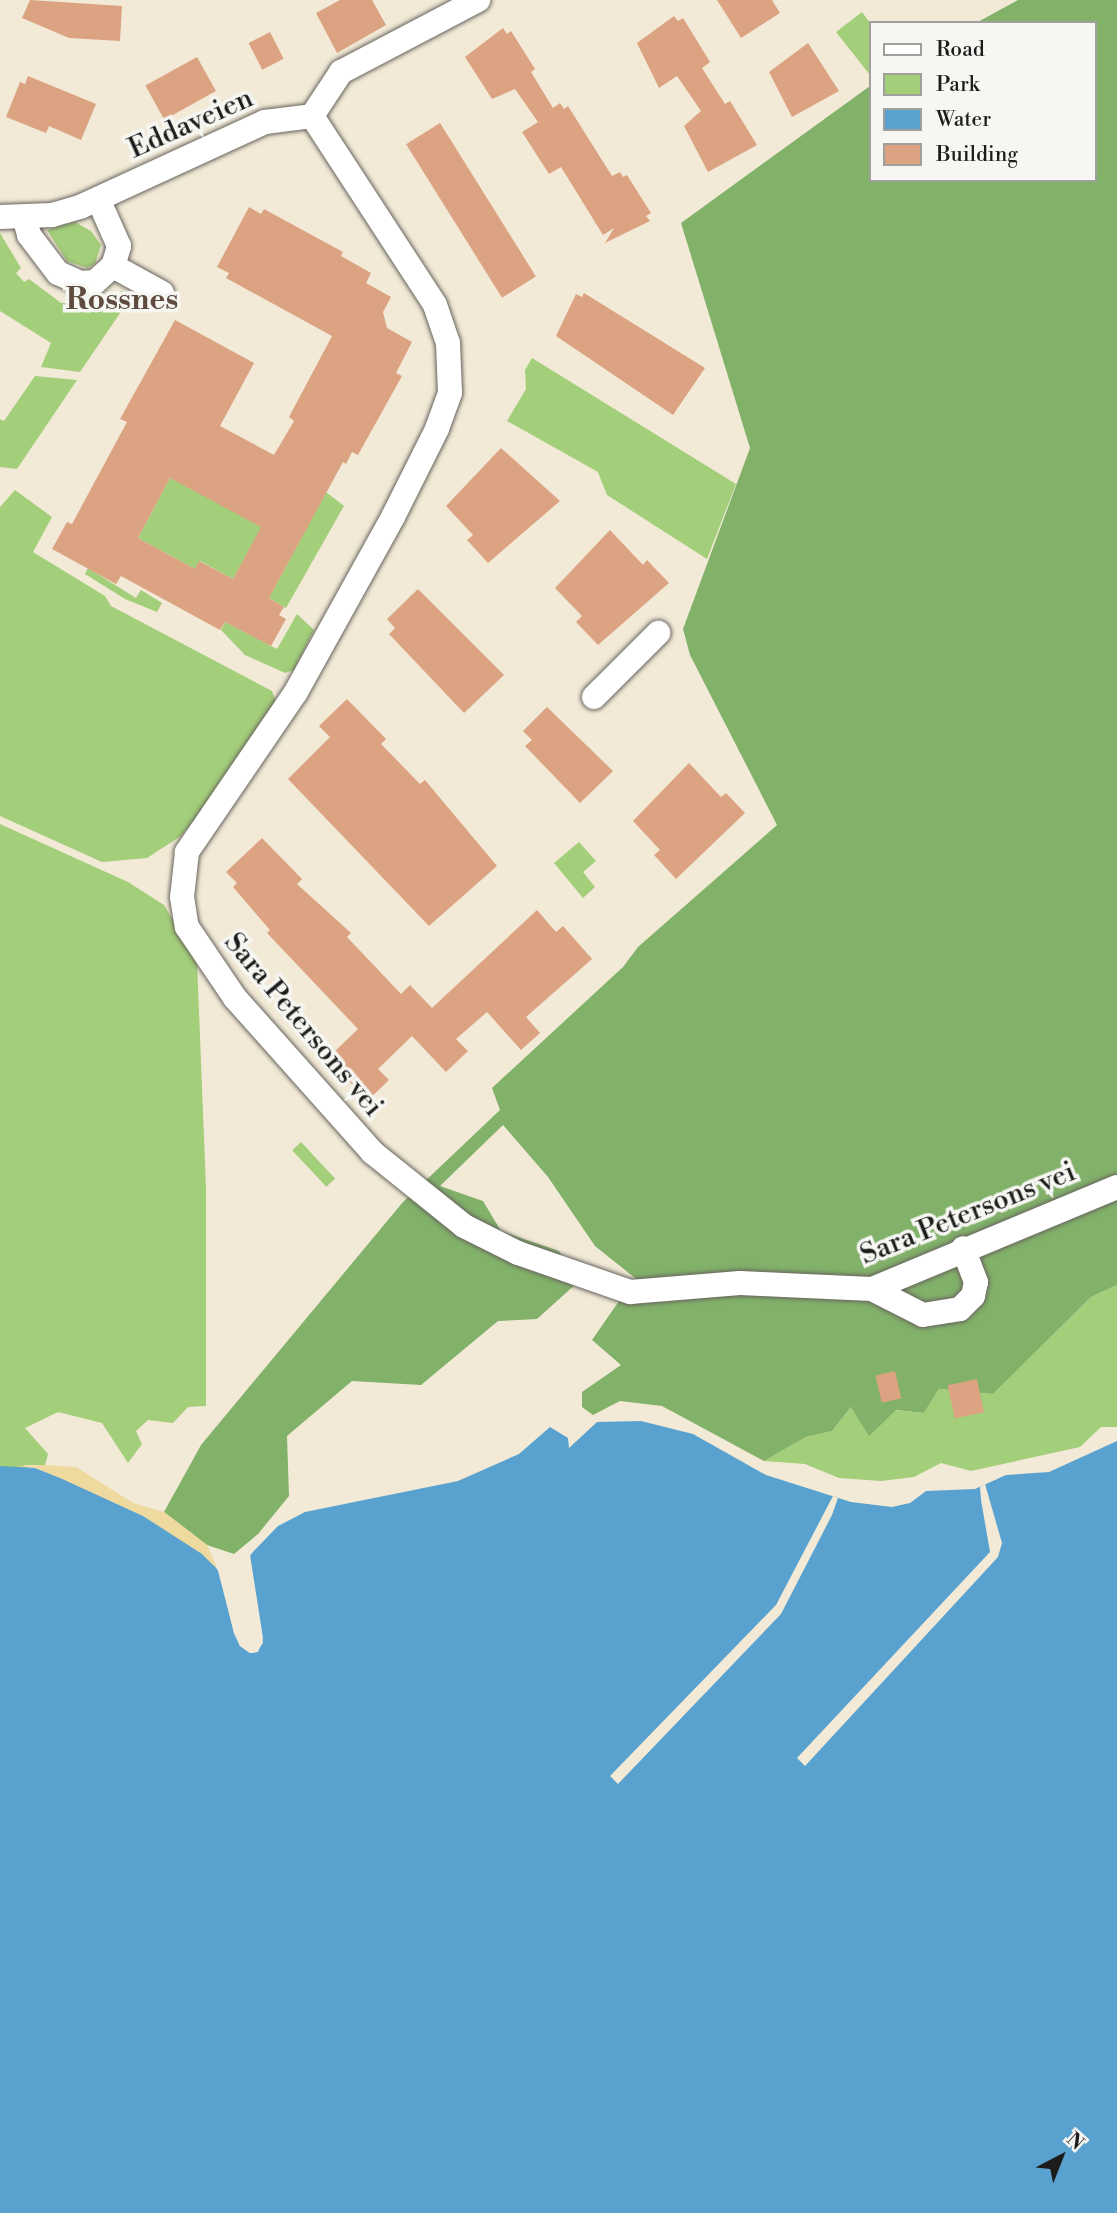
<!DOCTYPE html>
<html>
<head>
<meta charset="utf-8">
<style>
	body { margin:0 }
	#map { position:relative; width:1117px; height:2213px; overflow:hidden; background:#f2ead7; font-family:"Libre Bodoni",serif }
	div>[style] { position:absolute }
	.green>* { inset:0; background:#a3ce7a; transform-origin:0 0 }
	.forest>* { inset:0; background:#82b16a }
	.sand>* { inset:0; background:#eeda9e }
	.water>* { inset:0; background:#59a2d0 }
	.pier>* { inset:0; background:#f2ead7 }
	.building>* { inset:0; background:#dba381; transform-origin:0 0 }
	.roads { filter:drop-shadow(0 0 2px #67645d) drop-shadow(0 0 2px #67645d) }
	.street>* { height:24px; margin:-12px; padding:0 12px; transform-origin:12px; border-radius:12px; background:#fff }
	span { translate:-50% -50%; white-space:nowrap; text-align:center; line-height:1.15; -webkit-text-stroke:7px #f6f6f2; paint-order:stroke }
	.street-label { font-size:28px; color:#1c1c1c }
	.neighbourhood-label { font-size:30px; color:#5f4b3f; font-weight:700 }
	.legend { position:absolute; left:869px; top:21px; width:228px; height:161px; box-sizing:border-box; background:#f6f6f2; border:2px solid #9f9f9c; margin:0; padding:9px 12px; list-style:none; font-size:21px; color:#1c1c1c }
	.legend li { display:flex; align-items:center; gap:14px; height:35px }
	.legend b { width:35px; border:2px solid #9f9f9c }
	.north { position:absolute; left:1026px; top:2122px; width:70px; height:70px; -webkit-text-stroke:5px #f6f6f2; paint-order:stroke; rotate:42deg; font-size:19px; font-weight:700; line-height:28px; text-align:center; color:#1c1c1c }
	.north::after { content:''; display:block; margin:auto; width:24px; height:32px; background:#1c1c1c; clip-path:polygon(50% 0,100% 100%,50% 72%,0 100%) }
</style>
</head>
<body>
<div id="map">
	<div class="green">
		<i style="clip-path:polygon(862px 12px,870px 23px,870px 75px,836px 32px)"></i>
		<i style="clip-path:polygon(75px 222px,91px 231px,101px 245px,95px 264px,87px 268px,67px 261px,47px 230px)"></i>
		<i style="clip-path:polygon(0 233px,21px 268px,16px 273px,24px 282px,29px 279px,61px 303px,94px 304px,122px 291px,131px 297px,80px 372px,41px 367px,51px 343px,0 311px)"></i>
		<i style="clip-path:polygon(532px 358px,736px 484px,707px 559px,607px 495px,598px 472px,507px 421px,526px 389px,525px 370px)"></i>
		<i style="clip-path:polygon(35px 376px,77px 380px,17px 469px,0 467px,0 419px,4px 421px)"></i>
		<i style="clip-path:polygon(170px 478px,266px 519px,233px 579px,200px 561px,195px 569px,138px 538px)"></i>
		<i style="clip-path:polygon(15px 490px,52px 517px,33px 552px,105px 596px,111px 606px,272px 691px,277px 705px,244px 759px,181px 836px,147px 858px,102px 862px,0 816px,0 507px)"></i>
		<i style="clip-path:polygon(326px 492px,344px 506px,286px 608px,269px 598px)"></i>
		<i style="clip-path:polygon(88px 568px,136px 598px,141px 590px,162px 603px,157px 612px,125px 599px,85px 574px)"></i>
		<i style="clip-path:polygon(297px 614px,314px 630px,294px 670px,285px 673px,245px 655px,221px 630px,225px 622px,277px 649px)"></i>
		<i style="clip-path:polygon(0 824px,128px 882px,164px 905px,197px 961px,206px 1188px,206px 1406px,188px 1407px,173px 1423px,148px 1420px,136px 1431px,142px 1444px,128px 1463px,102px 1423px,58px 1412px,25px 1428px,48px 1454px,45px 1465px,24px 1465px,217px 1567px,0 1588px)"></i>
		<i style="clip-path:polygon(579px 842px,596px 861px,583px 872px,595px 887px,583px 898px,554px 863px)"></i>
		<i style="left:301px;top:1142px;width:50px;height:12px;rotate:47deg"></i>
		<i style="clip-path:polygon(1117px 1285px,1117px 1427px,1101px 1427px,1080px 1447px,971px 1471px,941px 1463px,914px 1477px,881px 1481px,839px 1478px,805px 1464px,764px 1461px,806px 1437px,832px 1431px,852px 1406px,924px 1413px,939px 1389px,993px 1394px,1091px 1297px)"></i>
	</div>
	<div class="forest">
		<i style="clip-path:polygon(1018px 0,1117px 0,1117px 1285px,1091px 1297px,993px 1394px,939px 1389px,924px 1413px,896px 1410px,869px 1436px,851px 1407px,832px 1431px,806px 1437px,764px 1461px,662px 1406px,620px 1401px,593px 1415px,582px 1407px,582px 1392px,621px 1365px,592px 1340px,635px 1278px,595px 1246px,548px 1177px,503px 1125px,440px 1186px,483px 1201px,501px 1231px,559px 1251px,577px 1283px,537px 1319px,498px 1321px,421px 1385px,352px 1381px,287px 1436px,289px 1496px,258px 1534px,234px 1554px,207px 1545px,164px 1512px,201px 1445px,403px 1202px,500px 1110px,492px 1088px,623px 967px,638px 947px,777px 825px,690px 655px,683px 629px,750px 448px,681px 223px,870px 86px,870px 180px,1094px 180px,1094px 23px,976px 23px)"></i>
	</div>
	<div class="sand">
		<i style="clip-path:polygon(45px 1465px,76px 1467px,133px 1503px,164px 1512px,207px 1545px,217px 1567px,143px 1516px,36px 1468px,16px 1466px)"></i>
	</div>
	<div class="water">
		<i style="clip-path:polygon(641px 1421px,693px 1434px,766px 1475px,851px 1502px,892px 1507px,910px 1503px,926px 1491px,975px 1489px,1006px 1475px,1049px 1472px,1117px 1441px,1117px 2213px,0 2213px,0 1466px,35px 1468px,60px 1478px,143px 1516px,202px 1554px,220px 1572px,234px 1633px,240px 1646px,250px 1653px,258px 1652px,263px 1638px,250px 1555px,278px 1526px,305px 1512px,458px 1481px,519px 1454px,550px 1427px,568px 1438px,569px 1448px,597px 1422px)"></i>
	</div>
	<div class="pier">
		<i style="clip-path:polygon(985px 1484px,1002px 1543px,998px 1557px,805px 1766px,797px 1758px,990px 1552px,981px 1500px,980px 1487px)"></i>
		<i style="clip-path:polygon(833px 1496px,838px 1498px,832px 1515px,781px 1614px,618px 1784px,610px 1776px,776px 1605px)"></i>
		<i style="clip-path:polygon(255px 1547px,249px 1558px,263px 1643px,257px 1652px,250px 1653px,240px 1646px,234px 1633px,217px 1567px,223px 1571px,243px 1644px,256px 1649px,260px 1639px,246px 1558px)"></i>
	</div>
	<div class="building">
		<i style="clip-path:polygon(30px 0,122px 6px,120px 41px,69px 38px,22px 18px)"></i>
		<i style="clip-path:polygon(340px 0,372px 0,386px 25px,337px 53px,316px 13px)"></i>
		<i style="clip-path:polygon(717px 0,772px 0,780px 13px,741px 38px)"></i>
		<i style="clip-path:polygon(674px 16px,678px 21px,683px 18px,710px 62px,702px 68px,725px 104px,730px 101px,757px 145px,708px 172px,684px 126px,701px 111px,677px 76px,659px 88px,637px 43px)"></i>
		<i style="clip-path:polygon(503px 28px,507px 34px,511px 31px,535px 69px,531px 72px,553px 108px,560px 103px,564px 109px,568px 106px,612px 176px,620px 172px,623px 177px,627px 175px,651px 213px,646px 216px,650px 221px,605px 243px,614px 228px,603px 235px,561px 167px,549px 174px,522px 132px,538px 122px,515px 89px,492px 99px,465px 57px)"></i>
		<i style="left:270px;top:32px;width:30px;height:24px;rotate:63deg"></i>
		<i style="clip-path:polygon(808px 43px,839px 91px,792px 117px,769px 72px)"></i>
		<i style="left:197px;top:57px;width:39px;height:59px;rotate:61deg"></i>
		<i style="clip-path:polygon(28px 76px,96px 104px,81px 140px,49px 126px,46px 133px,6px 117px,20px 82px,25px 84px)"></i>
		<i style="left:440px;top:123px;width:181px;height:40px;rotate:58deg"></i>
		<i style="clip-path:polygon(evenodd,249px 207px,261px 214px,264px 209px,343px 252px,341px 256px,371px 273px,366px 283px,391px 297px,383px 312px,387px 328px,412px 342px,396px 373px,402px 376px,358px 455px,352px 452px,346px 464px,343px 462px,269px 598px,284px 607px,279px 615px,286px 619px,271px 646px,225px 622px,220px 630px,121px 576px,116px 584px,52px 549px,67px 522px,72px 524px,127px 422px,120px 419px,175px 320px,254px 363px,220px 426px,274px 455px,294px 421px,289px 417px,332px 336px,226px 278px,229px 273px,217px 267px,249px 207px,170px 478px,261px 527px,233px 579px,199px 561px,195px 569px,138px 538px,170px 478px)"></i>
		<i style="clip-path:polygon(584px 293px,705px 368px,673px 415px,556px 336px,576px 294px,582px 297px)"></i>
		<i style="clip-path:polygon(501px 448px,560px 501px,488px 563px,467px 540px,473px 535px,446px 506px)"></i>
		<i style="clip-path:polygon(610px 530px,643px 565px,647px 560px,669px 583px,598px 645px,576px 622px,582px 616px,555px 588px)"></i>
		<i style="clip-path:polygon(418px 589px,504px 675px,464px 713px,389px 634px,395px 628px,387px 619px)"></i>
		<i style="clip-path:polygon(347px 699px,386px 739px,381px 744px,420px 784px,425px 780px,497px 866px,429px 926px,288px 779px,330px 737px,319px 726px)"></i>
		<i style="clip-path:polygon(547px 707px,613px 771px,580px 803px,525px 746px,532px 740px,523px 731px)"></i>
		<i style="clip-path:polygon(689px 763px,721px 797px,726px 793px,745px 813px,676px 879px,654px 855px,660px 850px,633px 821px)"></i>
		<i style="clip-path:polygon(262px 838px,302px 879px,297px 884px,351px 933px,347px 937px,401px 994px,410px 985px,432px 1008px,537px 910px,556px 932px,563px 926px,592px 959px,526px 1017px,540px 1033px,521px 1050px,487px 1012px,456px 1039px,468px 1051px,446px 1072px,412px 1036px,378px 1069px,389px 1080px,367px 1101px,347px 1079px,352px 1074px,332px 1054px,358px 1029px,267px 933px,270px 930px,233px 887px,237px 883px,226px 872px)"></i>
		<i style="left:895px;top:1371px;width:28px;height:20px;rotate:77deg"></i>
		<i style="left:977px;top:1379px;width:34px;height:30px;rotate:78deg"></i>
	</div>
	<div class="roads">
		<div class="street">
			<i style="left:312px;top:116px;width:225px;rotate:56.9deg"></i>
			<i style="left:435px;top:305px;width:40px;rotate:71.1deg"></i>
			<i style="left:448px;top:343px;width:50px;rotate:87.7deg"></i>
			<i style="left:450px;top:393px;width:38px;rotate:110deg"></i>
			<i style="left:437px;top:429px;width:98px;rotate:116.6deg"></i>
			<i style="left:393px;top:517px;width:200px;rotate:119deg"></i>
			<i style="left:296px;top:692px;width:194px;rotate:124.3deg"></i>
			<i style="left:187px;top:852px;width:45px;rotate:96.3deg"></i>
			<i style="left:182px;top:897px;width:30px;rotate:81deg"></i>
			<i style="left:187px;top:927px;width:86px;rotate:55.9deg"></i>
			<i style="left:235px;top:998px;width:206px;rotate:48.3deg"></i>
			<i style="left:372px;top:1152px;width:118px;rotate:38.8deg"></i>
			<i style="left:464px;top:1226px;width:60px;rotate:26.6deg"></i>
			<i style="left:518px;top:1253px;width:119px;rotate:19.2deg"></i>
			<i style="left:630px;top:1292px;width:110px;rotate:-4.7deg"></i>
			<i style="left:740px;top:1283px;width:132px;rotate:2.6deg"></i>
			<i style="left:872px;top:1289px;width:265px;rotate:-22.6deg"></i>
			<i style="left:312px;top:116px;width:53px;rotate:-56.6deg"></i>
			<i style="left:341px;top:72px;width:155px;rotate:-27.7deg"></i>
			<i style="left:0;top:217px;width:52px;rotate:-2.2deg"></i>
			<i style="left:52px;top:215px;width:29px;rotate:-16deg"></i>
			<i style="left:80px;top:207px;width:204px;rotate:-24.7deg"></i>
			<i style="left:265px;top:122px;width:47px;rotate:-7.3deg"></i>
			<i style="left:24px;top:217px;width:19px;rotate:74deg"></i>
			<i style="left:29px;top:235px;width:48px;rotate:52.7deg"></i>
			<i style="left:58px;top:273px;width:24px;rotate:24deg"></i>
			<i style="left:80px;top:283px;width:15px;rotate:-4deg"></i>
			<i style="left:95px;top:282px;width:24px;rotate:-42deg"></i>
			<i style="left:113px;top:266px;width:21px;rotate:-73deg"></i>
			<i style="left:119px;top:246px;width:49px;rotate:-114deg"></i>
			<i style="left:113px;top:266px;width:56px;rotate:28.9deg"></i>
			<i style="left:594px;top:697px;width:91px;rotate:-45deg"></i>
			<i style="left:872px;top:1289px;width:57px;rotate:27deg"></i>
			<i style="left:923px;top:1315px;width:37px;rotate:-9deg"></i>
			<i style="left:960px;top:1309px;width:18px;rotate:-45deg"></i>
			<i style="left:973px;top:1296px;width:14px;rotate:-78deg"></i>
			<i style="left:976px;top:1282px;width:36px;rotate:-111deg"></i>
		</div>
	</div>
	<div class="street-label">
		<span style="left:191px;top:124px;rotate:-24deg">Eddaveien</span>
		<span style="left:303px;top:1025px;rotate:50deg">Sara Petersons vei</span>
		<span style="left:968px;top:1214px;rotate:-22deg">Sara Petersons vei</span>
	</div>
	<div class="neighbourhood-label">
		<span style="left:122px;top:300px">Rossnes</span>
	</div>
	<ul class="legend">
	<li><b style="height:9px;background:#fff"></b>Road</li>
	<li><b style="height:19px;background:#a3ce7a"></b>Park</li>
	<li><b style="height:19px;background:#59a2d0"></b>Water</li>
	<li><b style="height:19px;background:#dba381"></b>Building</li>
	</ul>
	<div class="north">N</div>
</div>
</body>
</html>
